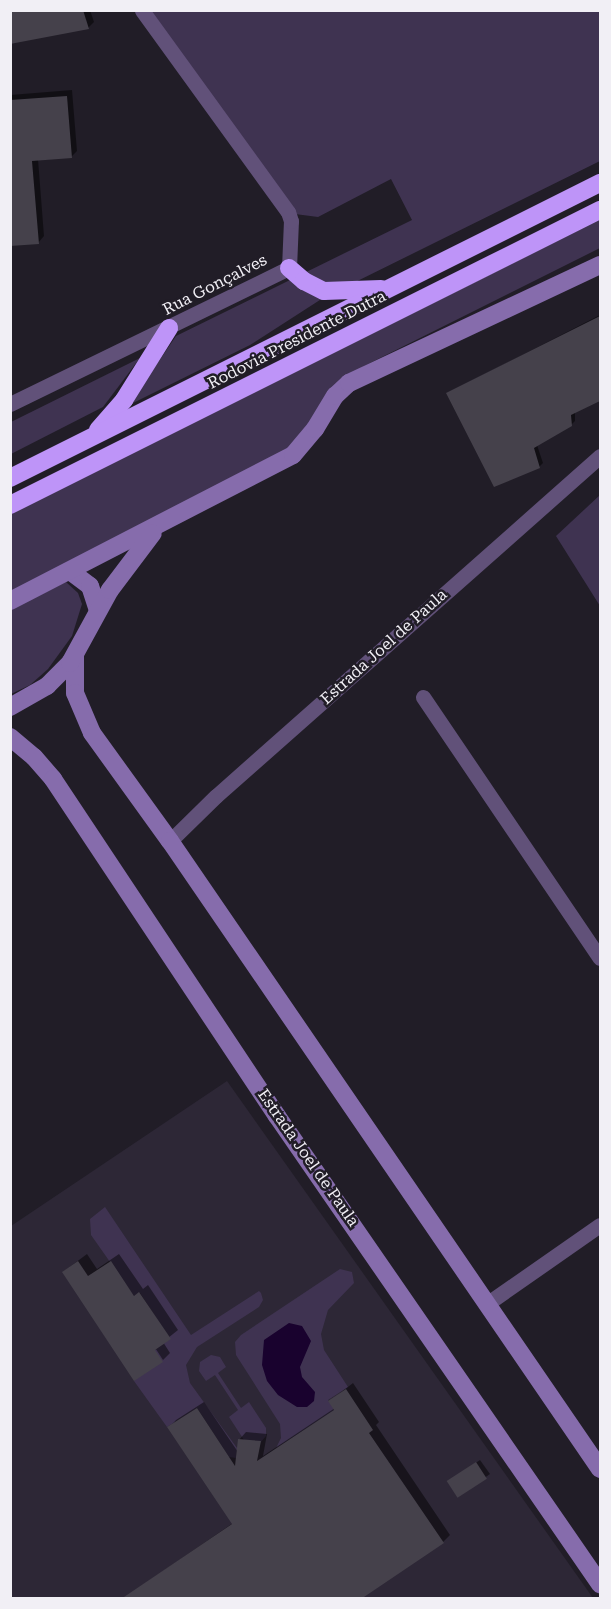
<!DOCTYPE html>
<html>
<head>
<meta charset="utf-8">
<style>
	body { margin:0 }
	#map { position:relative; width:611px; height:1609px; overflow:hidden; background:#211d27; font-family:"Roboto Serif",serif }
	div>[style] { position:absolute }
	.built>* { inset:0; background:#2d2736 }
	.green>* { inset:0; background:#3f3351 }
	.water>* { inset:0; background:#19022e }
	.shadow>* { inset:0; background:#0007 }
	.building>* { inset:0; background:#45414b; transform-origin:0 0 }
	.street>* { height:15px; margin:-7.5px; padding:0 7.5px; transform-origin:7.5px; border-radius:7.5px; background:#615179 }
	.secondary>* { height:18px; margin:-9px; padding:0 9px; transform-origin:9px; border-radius:9px; background:#866cac }
	.highway>* { height:18px; margin:-9px; padding:0 9px; transform-origin:9px; border-radius:9px; background:#be94f8 }
	span { translate:-50% -50%; white-space:nowrap; text-align:center; line-height:1.15; -webkit-text-stroke:5px #211d27; paint-order:stroke }
	.street-label { font-size:16px; color:#f1eff5 }
	.frame { position:absolute; inset:0; border:12px solid #f1eff5; pointer-events:none }
</style>
</head>
<body>
<div id="map">
	<div class="built">
		<i style="clip-path:polygon(227px 1081px,593px 1598px,11px 1598px,11px 1226px)"></i>
	</div>
	<div class="green">
		<i style="clip-path:polygon(149px 11px,600px 11px,600px 161px,323px 298px,250px 345px,129px 405px,176px 336px,412px 220px,391px 179px,318px 217px,295px 214px)"></i>
		<i style="clip-path:polygon(600px 220px,600px 248px,364px 366px,345px 379px,290px 446px,276px 456px,11px 593px,10px 513px)"></i>
		<i style="clip-path:polygon(140px 358px,103px 407px,11px 454px,11px 422px)"></i>
		<i style="clip-path:polygon(600px 495px,600px 606px,556px 536px)"></i>
		<i style="clip-path:polygon(66px 582px,78px 593px,82px 604px,72px 636px,48px 669px,30px 685px,11px 694px,11px 609px)"></i>
		<i style="clip-path:polygon(105px 1207px,191px 1335px,259px 1291px,261px 1293px,263px 1300px,259px 1307px,197px 1347px,186px 1365px,190px 1383px,237px 1448px,236px 1458px,229px 1457px,197px 1408px,167px 1427px,134px 1381px,155px 1350px,170px 1339px,140px 1293px,134px 1296px,91px 1235px,90px 1219px)"></i>
		<i style="clip-path:polygon(340px 1269px,352px 1272px,354px 1283px,328px 1310px,321px 1334px,324px 1350px,348px 1387px,328px 1400px,338px 1414px,324px 1417px,276px 1448px,281px 1438px,280px 1424px,236px 1355px,235px 1342px,241px 1335px)"></i>
		<i style="clip-path:polygon(211px 1355px,220px 1357px,226px 1367px,218px 1373px,241px 1408px,249px 1402px,266px 1428px,266px 1436px,260px 1443px,246px 1443px,229px 1417px,238px 1410px,215px 1375px,206px 1381px,199px 1371px,200px 1362px)"></i>
	</div>
	<div class="water">
		<i style="clip-path:polygon(289px 1323px,302px 1326px,311px 1341px,300px 1367px,302px 1377px,315px 1392px,314px 1401px,307px 1407px,297px 1407px,278px 1395px,267px 1381px,262px 1365px,264px 1340px)"></i>
	</div>
	<div class="shadow">
		<i style="clip-path:polygon(10px 10px,90px 10px,94px 22px,88px 28px)"></i>
		<i style="clip-path:polygon(72px 90px,77px 151px,71px 157px,38px 159px,44px 236px,38px 243px,10px 245px,10px 95px)"></i>
		<i style="clip-path:polygon(600px 315px,600px 399px,575px 412px,575px 421px,571px 425px,537px 445px,543px 463px,539px 467px,448px 393px)"></i>
		<i style="clip-path:polygon(87px 1254px,97px 1269px,119px 1254px,143px 1289px,148px 1285px,178px 1330px,163px 1342px,170px 1353px,163px 1360px,152px 1343px,149px 1344px,63px 1272px)"></i>
		<i style="clip-path:polygon(353px 1383px,379px 1422px,376px 1425px,450px 1535px,443px 1542px,124px 1598px,233px 1523px,169px 1428px,176px 1420px,204px 1402px,238px 1452px,239px 1440px,246px 1432px,267px 1434px,263px 1456px,335px 1408px,330px 1401px)"></i>
		<i style="clip-path:polygon(480px 1460px,490px 1474px,459px 1496px,453px 1478px)"></i>
	</div>
	<div class="building">
		<i style="clip-path:polygon(10px 10px,83px 10px,89px 29px,10px 44px)"></i>
		<i style="clip-path:polygon(67px 96px,72px 158px,32px 161px,39px 244px,10px 246px,10px 100px)"></i>
		<i style="clip-path:polygon(600px 316px,600px 401px,571px 415px,572px 426px,534px 448px,540px 468px,494px 487px,446px 393px)"></i>
		<i style="clip-path:polygon(78px 1261px,88px 1276px,111px 1261px,134px 1296px,139px 1292px,171px 1339px,155px 1350px,163px 1362px,134px 1381px,62px 1272px)"></i>
		<i style="clip-path:polygon(346px 1389px,373px 1430px,369px 1433px,444px 1543px,361px 1599px,121px 1599px,232px 1524px,167px 1427px,197px 1408px,235px 1466px,238px 1439px,261px 1441px,257px 1461px,334px 1410px,328px 1401px)"></i>
		<i style="left:476px;top:1462px;width:20px;height:35px;rotate:57deg"></i>
	</div>
	<div class="street">
		<i style="left:10px;top:404px;width:310px;rotate:-26deg"></i>
		<i style="left:289px;top:268px;width:47px;rotate:-87.6deg"></i>
		<i style="left:291px;top:221px;width:9px;rotate:-108deg"></i>
		<i style="left:288px;top:212px;width:249px;rotate:-125.9deg"></i>
		<i style="left:423px;top:697px;width:315px;rotate:55.9deg"></i>
		<i style="left:170px;top:841px;width:64px;rotate:-44.4deg"></i>
		<i style="left:216px;top:796px;width:513px;rotate:-41.52deg"></i>
		<i style="left:488px;top:1303px;width:136px;rotate:-34.9deg"></i>
	</div>
	<div class="secondary">
		<i style="left:70px;top:571px;width:25px;rotate:37deg"></i>
		<i style="left:90px;top:586px;width:25px;rotate:72deg"></i>
		<i style="left:10px;top:601px;width:318px;rotate:-27.3deg"></i>
		<i style="left:293px;top:455px;width:34px;rotate:-50deg"></i>
		<i style="left:315px;top:429px;width:39px;rotate:-59deg"></i>
		<i style="left:335px;top:396px;width:19px;rotate:-43deg"></i>
		<i style="left:349px;top:383px;width:277px;rotate:-25.2deg"></i>
		<i style="left:75px;top:656px;width:37px;rotate:90deg"></i>
		<i style="left:75px;top:693px;width:43px;rotate:67deg"></i>
		<i style="left:92px;top:733px;width:133px;rotate:54.2deg"></i>
		<i style="left:170px;top:841px;width:761px;rotate:55.6deg"></i>
		<i style="left:10px;top:707px;width:43px;rotate:-29.6deg"></i>
		<i style="left:47px;top:686px;width:33px;rotate:-45deg"></i>
		<i style="left:70px;top:663px;width:83px;rotate:-61.3deg"></i>
		<i style="left:110px;top:590px;width:71px;rotate:-53deg"></i>
		<i style="left:10px;top:737px;width:31px;rotate:40deg"></i>
		<i style="left:34px;top:757px;width:29px;rotate:49deg"></i>
		<i style="left:53px;top:779px;width:405px;rotate:56.4deg"></i>
		<i style="left:277px;top:1116px;width:569px;rotate:55.39deg"></i>
	</div>
	<div class="highway">
		<i style="left:289px;top:268px;width:20px;rotate:41deg"></i>
		<i style="left:304px;top:281px;width:22px;rotate:27deg"></i>
		<i style="left:324px;top:291px;width:57px;rotate:-2deg"></i>
		<i style="left:98px;top:430px;width:40px;rotate:-49deg"></i>
		<i style="left:124px;top:400px;width:85px;rotate:-58deg"></i>
		<i style="left:10px;top:478px;width:660px;rotate:-26.57deg"></i>
		<i style="left:10px;top:505px;width:660px;rotate:-26.57deg"></i>
	</div>
	<div class="street-label">
		<span style="left:215px;top:285px;rotate:-27deg">Rua Gonçalves</span>
		<span style="left:297px;top:340px;rotate:-27deg">Rodovia Presidente Dutra</span>
		<span style="left:384px;top:647px;rotate:-42deg">Estrada Joel de Paula</span>
		<span style="left:308px;top:1158px;rotate:55deg">Estrada Joel de Paula</span>
	</div>
	<div class="frame"></div>
</div>
</body>
</html>
